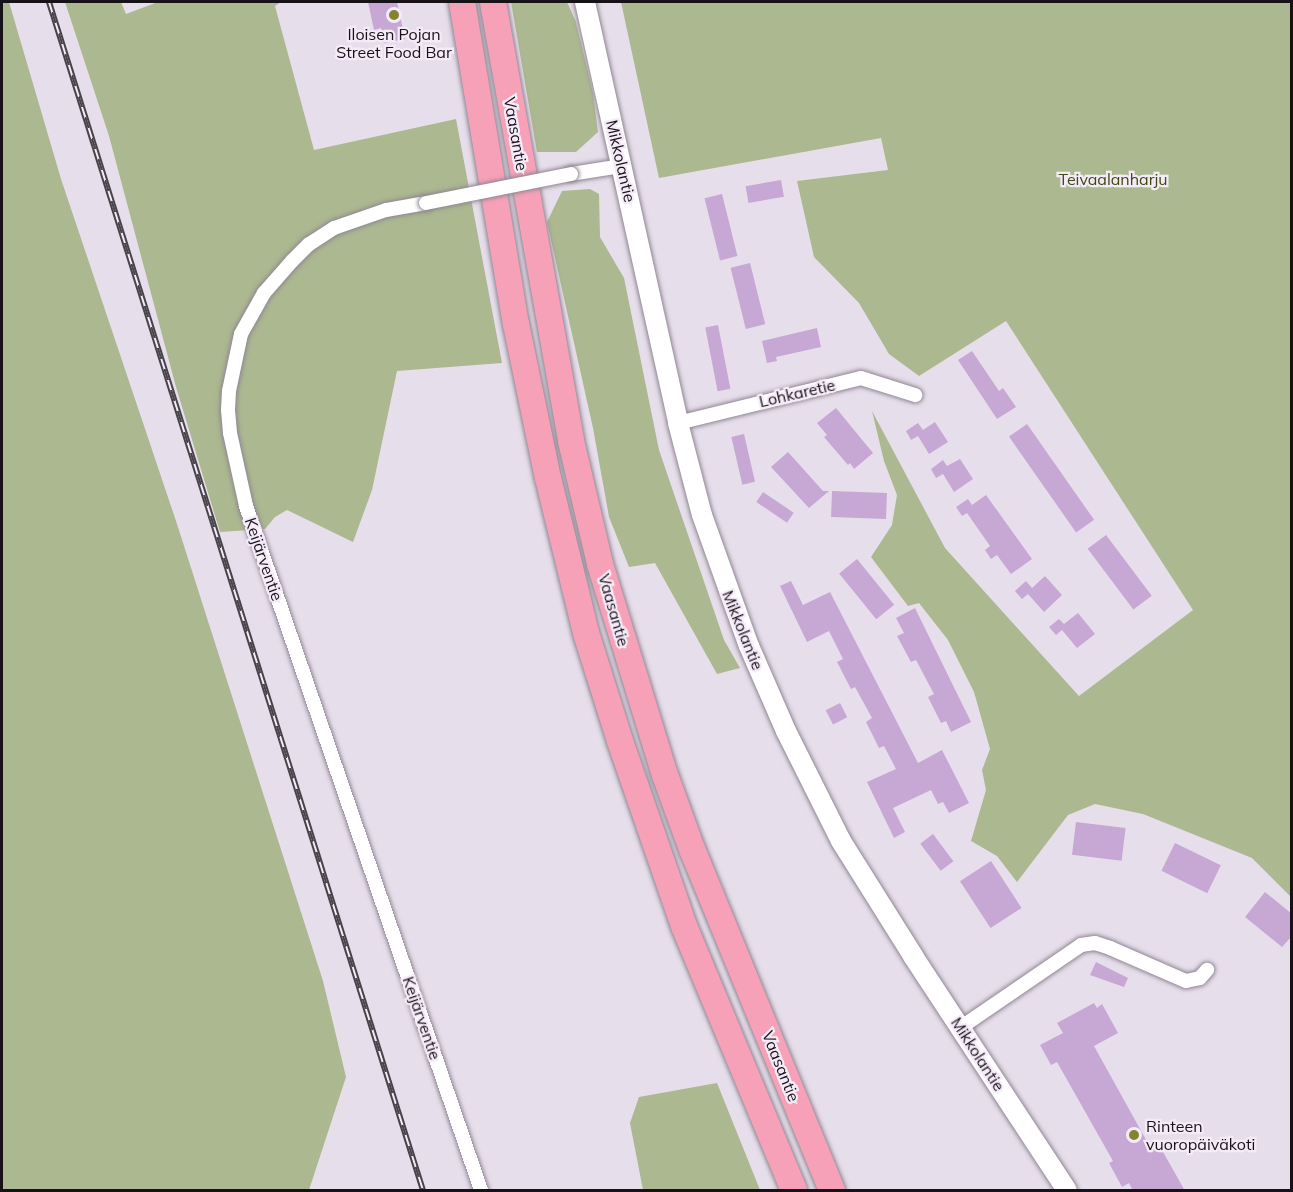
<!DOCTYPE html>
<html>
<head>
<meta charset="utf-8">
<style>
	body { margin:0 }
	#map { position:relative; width:1293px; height:1192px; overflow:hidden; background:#e7deeb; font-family:Mulish,sans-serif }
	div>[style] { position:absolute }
	.green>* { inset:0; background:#acb890 }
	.building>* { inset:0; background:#c7a7d4; transform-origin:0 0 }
	.roads { filter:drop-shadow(0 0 2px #8f8793) drop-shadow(0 0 2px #8f8793) }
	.street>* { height:14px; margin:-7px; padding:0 7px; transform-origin:7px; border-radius:7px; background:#fff }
	.secondary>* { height:20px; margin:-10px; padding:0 10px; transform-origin:10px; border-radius:10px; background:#fff }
	.highway>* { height:26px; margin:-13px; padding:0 13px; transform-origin:13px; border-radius:13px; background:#f6a1b8 }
	.rail>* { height:6px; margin-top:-3px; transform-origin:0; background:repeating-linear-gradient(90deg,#f5ebf8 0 11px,#484349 0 22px); box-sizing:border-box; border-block:2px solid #484349 }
	.bridges { filter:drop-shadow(0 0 2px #8f8793) drop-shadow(0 0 2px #8f8793) }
	.street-bridge>* { height:14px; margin:-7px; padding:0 7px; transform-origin:7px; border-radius:7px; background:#fff }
	.dots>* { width:16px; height:16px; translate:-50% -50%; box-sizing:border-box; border:3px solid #f5ebf8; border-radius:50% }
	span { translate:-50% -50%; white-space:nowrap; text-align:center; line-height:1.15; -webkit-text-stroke:4.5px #f5ebf8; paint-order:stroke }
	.poi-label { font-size:16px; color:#161217 }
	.left { translate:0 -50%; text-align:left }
	.street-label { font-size:16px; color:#161217 }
	.park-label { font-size:16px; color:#3b480e }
	.frame { position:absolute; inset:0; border:3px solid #161217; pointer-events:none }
</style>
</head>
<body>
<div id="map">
	<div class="green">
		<i style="clip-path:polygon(2px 2px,9px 2px,61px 179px,177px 524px,323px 981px,346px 1077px,309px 1190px,2px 1190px)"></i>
		<i style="clip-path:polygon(65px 2px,121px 2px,126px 14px,158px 2px,281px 2px,275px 6px,314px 150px,456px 119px,502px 363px,397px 371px,372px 490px,353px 542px,287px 510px,275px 517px,265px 529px,220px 532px,176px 387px,109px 136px)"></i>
		<i style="clip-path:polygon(511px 2px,567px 2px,576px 22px,593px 93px,598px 132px,576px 152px,537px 152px)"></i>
		<i style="clip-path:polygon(621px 2px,1291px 2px,1291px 897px,1252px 858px,1143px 814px,1095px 804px,1068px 815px,1017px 882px,997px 856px,971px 841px,986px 790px,982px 770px,990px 749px,974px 692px,948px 640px,919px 603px,908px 606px,871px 557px,892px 525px,897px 495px,884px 461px,872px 411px,945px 548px,1079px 696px,1193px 610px,1006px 321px,919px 376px,889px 354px,859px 303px,814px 257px,797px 181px,888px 170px,881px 138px,659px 178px)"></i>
		<i style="clip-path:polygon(590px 189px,599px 194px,600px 237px,624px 278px,659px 450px,724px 640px,740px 668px,717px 674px,655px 563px,629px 567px,609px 517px,593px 428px,547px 222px,562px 191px)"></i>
		<i style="clip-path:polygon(717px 1083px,760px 1190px,643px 1190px,630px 1123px,639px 1097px)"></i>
	</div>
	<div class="building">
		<i style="clip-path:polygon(368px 2px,397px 2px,405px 39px,384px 43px,381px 28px,374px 30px)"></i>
		<i style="left:781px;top:180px;width:17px;height:36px;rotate:80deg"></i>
		<i style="left:722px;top:194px;width:64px;height:18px;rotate:76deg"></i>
		<i style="left:750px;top:263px;width:63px;height:20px;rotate:76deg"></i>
		<i style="left:718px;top:325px;width:65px;height:13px;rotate:79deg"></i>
		<i style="clip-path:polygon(817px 328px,821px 347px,776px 357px,777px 361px,767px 363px,762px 341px)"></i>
		<i style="clip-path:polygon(972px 351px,999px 391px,1003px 388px,1016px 407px,997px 419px,958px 360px)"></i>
		<i style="clip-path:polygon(836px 408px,873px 453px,854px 469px,850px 463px,848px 465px,824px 437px,827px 435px,817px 423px)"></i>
		<i style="clip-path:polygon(935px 422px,948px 442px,929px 454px,918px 436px,911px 440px,906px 431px,918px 423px,923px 430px)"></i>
		<i style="left:1027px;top:424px;width:117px;height:22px;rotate:55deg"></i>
		<i style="left:744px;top:434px;width:49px;height:13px;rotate:77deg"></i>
		<i style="clip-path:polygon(788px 452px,823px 491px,829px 491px,809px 508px,771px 467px)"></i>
		<i style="clip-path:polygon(960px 459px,973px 479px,954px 492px,943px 474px,936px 478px,931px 469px,943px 460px,947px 466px)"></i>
		<i style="left:832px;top:491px;width:55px;height:26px;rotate:2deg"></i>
		<i style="left:763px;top:492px;width:37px;height:12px;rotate:34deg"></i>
		<i style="clip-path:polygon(986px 495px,1032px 559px,1011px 574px,997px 555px,991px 559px,985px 550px,990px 546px,967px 513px,962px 516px,956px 507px,968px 499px,972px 505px)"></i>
		<i style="left:1106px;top:535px;width:76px;height:23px;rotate:53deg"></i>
		<i style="left:857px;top:559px;width:59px;height:23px;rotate:51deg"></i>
		<i style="clip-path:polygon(1045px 576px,1062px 595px,1044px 612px,1028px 594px,1022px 599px,1015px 591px,1026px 581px,1032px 588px)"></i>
		<i style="clip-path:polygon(791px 581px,803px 605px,830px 592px,918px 763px,942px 750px,969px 803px,949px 813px,943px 802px,938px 804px,931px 790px,893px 808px,905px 832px,894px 838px,867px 782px,896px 769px,884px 746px,879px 748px,866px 722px,872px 718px,855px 687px,851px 689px,837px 662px,843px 659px,829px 631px,807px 642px,780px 586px)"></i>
		<i style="clip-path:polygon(915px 608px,971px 722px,951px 732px,946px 721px,941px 723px,928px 697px,934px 694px,916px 660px,911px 662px,897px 636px,904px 633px,896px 618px)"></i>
		<i style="clip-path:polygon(1078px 613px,1095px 634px,1077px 648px,1062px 630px,1056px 635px,1049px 627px,1059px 619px,1064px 624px)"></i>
		<i style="left:840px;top:703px;width:16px;height:16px;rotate:63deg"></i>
		<i style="left:1076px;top:822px;width:50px;height:33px;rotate:7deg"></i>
		<i style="left:933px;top:834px;width:34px;height:16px;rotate:53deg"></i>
		<i style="left:1175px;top:843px;width:51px;height:31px;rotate:26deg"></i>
		<i style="left:991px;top:861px;width:56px;height:37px;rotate:57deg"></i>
		<i style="clip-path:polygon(1265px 892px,1292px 914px,1292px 936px,1282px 947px,1245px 917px)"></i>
		<i style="clip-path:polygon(1096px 962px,1128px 978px,1124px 987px,1090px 975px)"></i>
		<i style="clip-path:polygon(1094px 1003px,1097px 1008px,1102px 1004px,1118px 1033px,1094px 1046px,1150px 1147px,1158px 1143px,1185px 1191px,1133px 1191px,1129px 1183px,1122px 1187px,1109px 1163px,1113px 1161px,1057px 1062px,1051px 1065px,1040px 1045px,1063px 1033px,1057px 1023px)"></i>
	</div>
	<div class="roads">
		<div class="street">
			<i style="left:571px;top:174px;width:51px;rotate:-9.1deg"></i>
			<i style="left:426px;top:203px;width:41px;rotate:170.1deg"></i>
			<i style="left:386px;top:210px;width:55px;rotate:160.9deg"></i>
			<i style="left:334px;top:228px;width:30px;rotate:147deg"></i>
			<i style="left:309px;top:244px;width:24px;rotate:135deg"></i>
			<i style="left:292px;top:261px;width:43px;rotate:131.2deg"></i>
			<i style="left:264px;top:293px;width:47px;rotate:119.3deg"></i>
			<i style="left:241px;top:334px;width:58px;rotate:101.9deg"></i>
			<i style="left:229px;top:391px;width:19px;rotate:93deg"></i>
			<i style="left:228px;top:410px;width:23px;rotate:85deg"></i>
			<i style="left:230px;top:433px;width:75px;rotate:77.6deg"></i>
			<i style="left:246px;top:506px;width:723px;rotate:71.04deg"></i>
			<i style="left:678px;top:423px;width:188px;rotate:-13.8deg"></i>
			<i style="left:861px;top:378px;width:57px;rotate:17.5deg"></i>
			<i style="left:960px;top:1028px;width:147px;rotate:-34.4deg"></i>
			<i style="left:1081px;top:945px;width:14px;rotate:-8deg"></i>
			<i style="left:1095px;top:943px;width:16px;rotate:18deg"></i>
			<i style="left:1110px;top:948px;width:83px;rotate:23.5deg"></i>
			<i style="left:1186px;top:981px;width:14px;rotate:-12deg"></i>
			<i style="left:1200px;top:978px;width:11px;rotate:-49deg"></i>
		</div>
		<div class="secondary">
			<i style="left:585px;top:2px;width:431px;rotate:77.5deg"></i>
			<i style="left:678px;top:423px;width:95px;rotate:75.4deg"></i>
			<i style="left:702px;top:515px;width:139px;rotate:70.3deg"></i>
			<i style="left:749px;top:646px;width:93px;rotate:66.5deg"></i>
			<i style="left:786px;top:731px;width:123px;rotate:63.4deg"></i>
			<i style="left:841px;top:841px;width:136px;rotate:57.9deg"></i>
			<i style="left:913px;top:956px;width:280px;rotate:56.7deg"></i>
		</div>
		<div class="highway">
			<i style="left:462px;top:2px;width:326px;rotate:80.5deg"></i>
			<i style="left:516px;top:324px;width:157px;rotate:78.3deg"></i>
			<i style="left:548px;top:478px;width:160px;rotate:76.2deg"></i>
			<i style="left:586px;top:633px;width:113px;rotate:72.5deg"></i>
			<i style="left:620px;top:741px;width:196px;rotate:70.9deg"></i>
			<i style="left:684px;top:926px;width:286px;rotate:67.4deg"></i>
			<i style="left:493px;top:2px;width:446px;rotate:79.9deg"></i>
			<i style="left:571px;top:441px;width:126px;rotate:76.7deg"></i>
			<i style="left:600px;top:564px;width:221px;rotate:72.9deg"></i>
			<i style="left:665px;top:775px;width:79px;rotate:70deg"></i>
			<i style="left:692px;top:849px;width:369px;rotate:67.7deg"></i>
		</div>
	</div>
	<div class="rail">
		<i style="left:49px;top:2px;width:1245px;rotate:72.53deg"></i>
	</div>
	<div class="bridges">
		<div class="street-bridge">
			<i style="left:426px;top:203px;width:148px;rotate:-11.3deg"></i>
		</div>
	</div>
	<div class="dots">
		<i style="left:394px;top:15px;background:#83842e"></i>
		<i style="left:1134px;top:1135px;background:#83842e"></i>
	</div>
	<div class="poi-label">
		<span style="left:394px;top:43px">Iloisen Pojan<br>Street Food Bar</span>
		<span class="left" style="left:1146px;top:1135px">Rinteen<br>vuoropäiväkoti</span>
	</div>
	<div class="street-label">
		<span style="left:516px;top:134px;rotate:80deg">Vaasantie</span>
		<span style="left:621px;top:161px;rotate:77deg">Mikkolantie</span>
		<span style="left:797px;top:393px;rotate:-13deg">Lohkaretie</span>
		<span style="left:264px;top:559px;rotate:71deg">Keijärventie</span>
		<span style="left:614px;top:610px;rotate:74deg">Vaasantie</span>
		<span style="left:743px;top:630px;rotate:68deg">Mikkolantie</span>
		<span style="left:422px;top:1018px;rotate:71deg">Keijärventie</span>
		<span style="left:978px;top:1054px;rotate:57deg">Mikkolantie</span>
		<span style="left:781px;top:1066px;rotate:68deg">Vaasantie</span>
	</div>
	<div class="park-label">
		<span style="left:1113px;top:179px">Teivaalanharju</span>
	</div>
	<div class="frame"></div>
</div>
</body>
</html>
